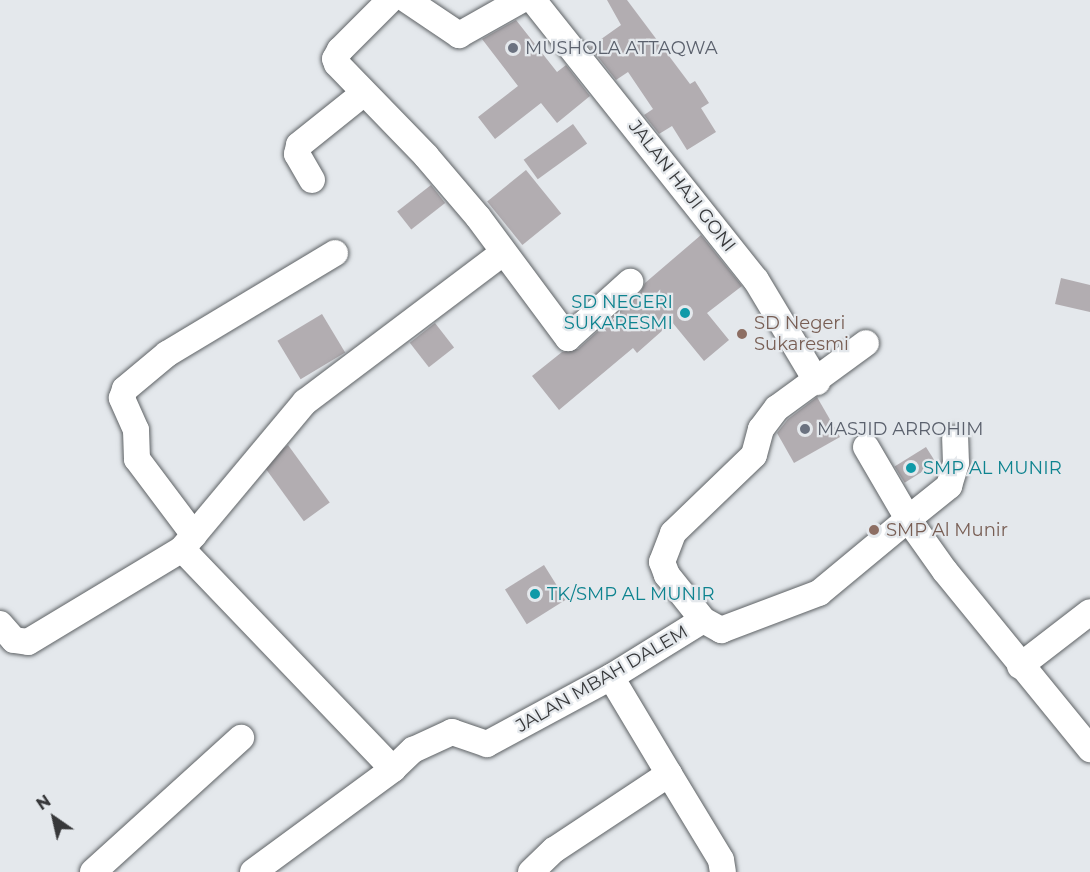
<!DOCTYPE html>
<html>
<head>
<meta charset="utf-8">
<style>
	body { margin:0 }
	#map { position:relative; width:1090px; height:872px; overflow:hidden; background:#e4e8ec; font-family:Montserrat,sans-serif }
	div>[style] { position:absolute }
	.building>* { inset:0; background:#b2adb1; transform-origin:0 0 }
	.roads { filter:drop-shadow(0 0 2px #5e6265) drop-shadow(0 0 2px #5e6265) }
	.street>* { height:26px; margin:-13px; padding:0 13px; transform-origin:13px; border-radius:13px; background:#fff }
	.dots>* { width:16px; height:16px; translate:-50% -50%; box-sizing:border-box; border:3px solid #e4e8ec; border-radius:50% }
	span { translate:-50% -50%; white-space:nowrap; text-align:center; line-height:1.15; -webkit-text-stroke:4.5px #e4e8ec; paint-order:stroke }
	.worship-label { font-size:18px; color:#5b616d }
	.left { translate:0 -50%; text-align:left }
	.street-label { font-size:18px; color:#37383a }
	.culture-label { font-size:18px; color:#0d838f }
	.right { translate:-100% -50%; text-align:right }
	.education-label { font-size:18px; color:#785e54 }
	.north { position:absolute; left:24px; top:788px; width:60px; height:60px; -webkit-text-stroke:4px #e4e8ec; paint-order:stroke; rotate:326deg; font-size:16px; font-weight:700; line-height:24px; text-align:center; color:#37383a }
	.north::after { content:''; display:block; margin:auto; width:21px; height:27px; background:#37383a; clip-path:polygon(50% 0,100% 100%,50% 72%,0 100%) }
</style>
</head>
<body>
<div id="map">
	<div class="building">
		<i style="clip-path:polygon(607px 0,627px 0,690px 84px,695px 81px,709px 103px,701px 108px,716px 132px,687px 150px,672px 126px,659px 134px,644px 115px,653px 109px,628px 72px,616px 80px,590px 47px,621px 25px)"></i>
		<i style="clip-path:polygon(516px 20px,557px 72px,566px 65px,590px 96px,557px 123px,541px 103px,495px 139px,478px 117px,518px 86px,482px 39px)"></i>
		<i style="left:573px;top:124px;width:24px;height:61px;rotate:54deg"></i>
		<i style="left:526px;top:170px;width:56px;height:50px;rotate:51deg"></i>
		<i style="left:431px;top:185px;width:23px;height:43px;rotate:52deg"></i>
		<i style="clip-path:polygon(701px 235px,742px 286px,707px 313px,729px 340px,704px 361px,672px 322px,637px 353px,633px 348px,559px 410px,532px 376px,562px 352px,578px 349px,640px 293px,645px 283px)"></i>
		<i style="clip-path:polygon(1061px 278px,1090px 285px,1090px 312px,1055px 304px)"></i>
		<i style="left:322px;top:314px;width:45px;height:52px;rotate:59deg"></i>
		<i style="left:435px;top:323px;width:31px;height:32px;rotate:52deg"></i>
		<i style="clip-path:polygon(817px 397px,840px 437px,794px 463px,777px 433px,788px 419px)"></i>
		<i style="left:288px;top:445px;width:71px;height:32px;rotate:54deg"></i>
		<i style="left:926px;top:447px;width:19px;height:37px;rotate:58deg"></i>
		<i style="left:544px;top:565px;width:41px;height:46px;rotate:58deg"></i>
	</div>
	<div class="roads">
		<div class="street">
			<i style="left:390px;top:0;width:71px;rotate:135deg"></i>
			<i style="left:340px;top:50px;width:10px;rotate:119deg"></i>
			<i style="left:335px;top:59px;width:5px;rotate:68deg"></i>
			<i style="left:337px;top:64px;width:128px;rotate:45.9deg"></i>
			<i style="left:426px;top:156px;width:80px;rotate:49.6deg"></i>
			<i style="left:478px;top:217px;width:151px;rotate:53.4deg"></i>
			<i style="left:568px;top:338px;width:84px;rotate:-42.1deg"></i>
			<i style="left:407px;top:0;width:63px;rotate:33.9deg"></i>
			<i style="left:459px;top:35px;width:71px;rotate:-29.4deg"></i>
			<i style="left:533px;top:0;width:358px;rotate:51.5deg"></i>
			<i style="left:756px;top:280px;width:119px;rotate:59.1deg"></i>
			<i style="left:312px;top:180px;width:30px;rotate:-120deg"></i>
			<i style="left:297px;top:154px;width:9px;rotate:-77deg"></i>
			<i style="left:299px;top:145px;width:83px;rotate:-38.7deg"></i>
			<i style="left:866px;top:447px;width:83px;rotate:59.7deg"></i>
			<i style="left:908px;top:519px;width:53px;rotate:-38.8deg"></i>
			<i style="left:949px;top:486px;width:24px;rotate:-73deg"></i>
			<i style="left:956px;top:463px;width:24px;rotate:-92deg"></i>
			<i style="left:194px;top:535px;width:95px;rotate:-126.9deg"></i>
			<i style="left:137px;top:459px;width:29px;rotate:-92deg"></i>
			<i style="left:136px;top:430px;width:35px;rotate:-114deg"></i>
			<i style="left:122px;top:398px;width:9px;rotate:-72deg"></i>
			<i style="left:125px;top:389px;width:55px;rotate:-39.8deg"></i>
			<i style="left:167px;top:354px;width:196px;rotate:-31deg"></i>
			<i style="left:182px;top:549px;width:305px;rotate:46.2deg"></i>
			<i style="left:393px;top:769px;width:28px;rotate:-44deg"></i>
			<i style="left:413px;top:750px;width:43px;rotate:-24.8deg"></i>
			<i style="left:452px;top:732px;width:37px;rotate:19deg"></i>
			<i style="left:487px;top:744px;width:141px;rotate:-28.4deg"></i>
			<i style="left:611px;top:677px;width:108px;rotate:-31.8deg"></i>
			<i style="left:703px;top:620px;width:21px;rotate:29deg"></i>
			<i style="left:721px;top:630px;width:105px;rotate:-20.7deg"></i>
			<i style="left:819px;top:593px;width:116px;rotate:-39.7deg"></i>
			<i style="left:908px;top:519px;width:64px;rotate:54.6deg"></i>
			<i style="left:945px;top:571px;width:230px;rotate:50.8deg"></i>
			<i style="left:703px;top:620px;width:58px;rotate:-128.7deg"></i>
			<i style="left:667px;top:575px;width:14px;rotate:-111deg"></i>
			<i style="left:662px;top:562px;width:31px;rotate:-69deg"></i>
			<i style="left:673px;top:533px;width:112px;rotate:-43.9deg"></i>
			<i style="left:754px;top:455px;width:27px;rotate:-75deg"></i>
			<i style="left:761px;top:429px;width:26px;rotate:-53deg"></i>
			<i style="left:777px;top:408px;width:110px;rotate:-36.1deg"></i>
			<i style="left:0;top:624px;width:21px;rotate:49deg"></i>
			<i style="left:14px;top:640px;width:14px;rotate:8deg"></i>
			<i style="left:28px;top:642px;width:180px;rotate:-31.1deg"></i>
			<i style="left:182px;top:549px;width:192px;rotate:-50.1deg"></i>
			<i style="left:305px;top:402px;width:248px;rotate:-37deg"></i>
			<i style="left:1020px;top:666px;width:88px;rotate:-37.6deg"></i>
			<i style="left:669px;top:774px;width:100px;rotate:58.8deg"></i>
			<i style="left:721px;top:860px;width:12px;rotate:81deg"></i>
			<i style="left:93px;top:872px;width:200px;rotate:-42.2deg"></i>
			<i style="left:253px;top:872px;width:174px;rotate:-36.3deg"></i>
			<i style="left:531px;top:872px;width:32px;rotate:-44deg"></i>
			<i style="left:554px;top:850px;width:138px;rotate:-33.5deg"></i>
			<i style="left:669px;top:774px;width:113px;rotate:-120.9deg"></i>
		</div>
	</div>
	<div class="dots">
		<i style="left:513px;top:48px;background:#6b7280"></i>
		<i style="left:685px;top:313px;background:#0f9aa8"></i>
		<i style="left:742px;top:334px;background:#8d6e63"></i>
		<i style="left:805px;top:429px;background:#6b7280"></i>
		<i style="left:911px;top:468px;background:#0f9aa8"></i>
		<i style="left:874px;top:530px;background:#8d6e63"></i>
		<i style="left:535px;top:594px;background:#0f9aa8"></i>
	</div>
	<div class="worship-label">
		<span class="left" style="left:525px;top:48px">MUSHOLA ATTAQWA</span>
		<span class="left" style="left:817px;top:429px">MASJID ARROHIM</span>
	</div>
	<div class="street-label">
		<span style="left:682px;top:186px;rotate:52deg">JALAN HAJI GONI</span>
		<span style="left:602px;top:679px;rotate:-30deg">JALAN MBAH DALEM</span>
	</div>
	<div class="culture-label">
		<span class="right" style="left:673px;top:313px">SD NEGERI<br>SUKARESMI</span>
		<span class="left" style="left:923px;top:468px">SMP AL MUNIR</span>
		<span class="left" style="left:547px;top:594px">TK/SMP AL MUNIR</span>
	</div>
	<div class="education-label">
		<span class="left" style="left:754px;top:334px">SD Negeri<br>Sukaresmi</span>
		<span class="left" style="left:886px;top:530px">SMP Al Munir</span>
	</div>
	<div class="north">N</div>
</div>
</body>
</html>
